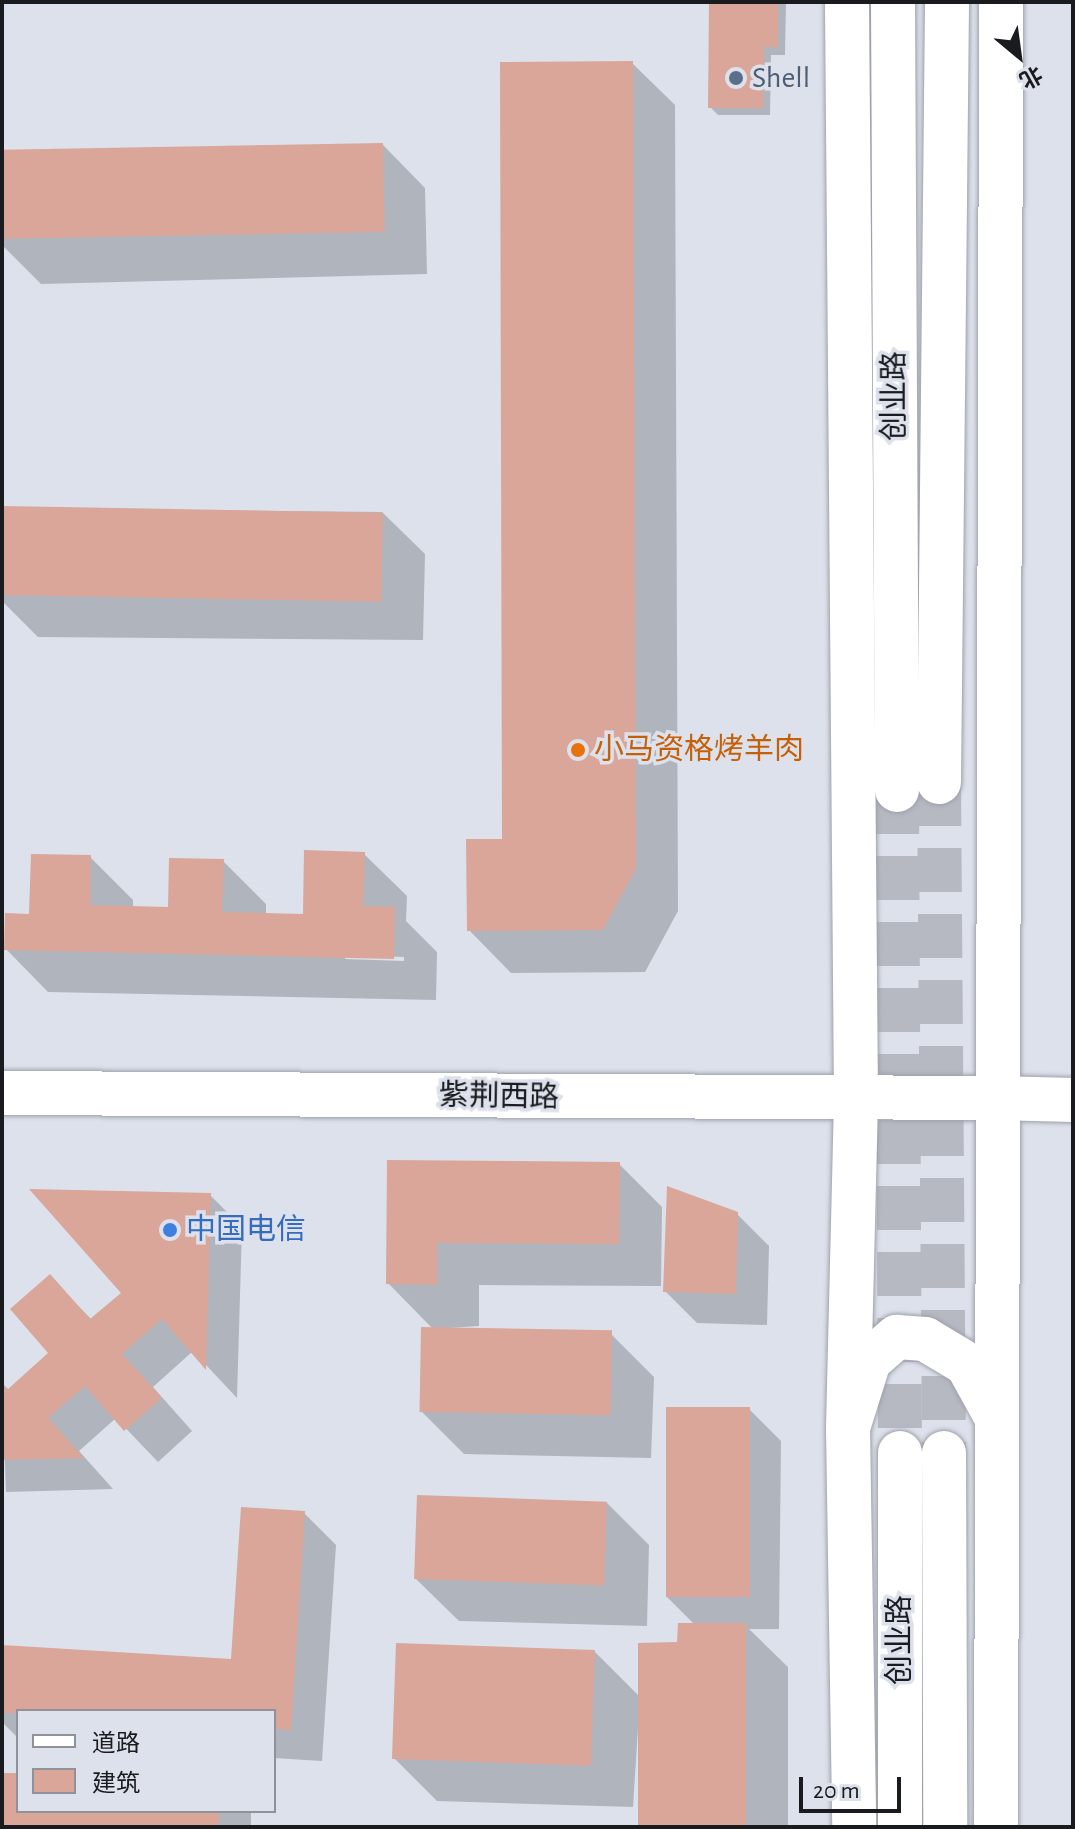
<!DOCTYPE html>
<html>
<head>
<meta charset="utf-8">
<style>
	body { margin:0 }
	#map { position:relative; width:1075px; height:1829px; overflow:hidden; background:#dde1eb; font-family:"Alegreya Sans","Noto Sans SC",sans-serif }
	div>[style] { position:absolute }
	.shadow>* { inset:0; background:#0003 }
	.building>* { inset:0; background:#d9a699; transform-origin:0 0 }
	.major-tunnel>* { height:44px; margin-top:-22px; transform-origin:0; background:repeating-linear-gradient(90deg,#b6b9c2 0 44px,transparent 0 66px) }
	.roads { filter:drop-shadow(0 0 2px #9ea1ab) drop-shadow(0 0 2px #9ea1ab) }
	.minor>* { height:44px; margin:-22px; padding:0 22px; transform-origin:22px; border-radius:22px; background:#fff }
	.major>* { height:44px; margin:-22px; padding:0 22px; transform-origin:22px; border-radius:22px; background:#fff }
	.dots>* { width:22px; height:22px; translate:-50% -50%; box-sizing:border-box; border:4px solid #dde1eb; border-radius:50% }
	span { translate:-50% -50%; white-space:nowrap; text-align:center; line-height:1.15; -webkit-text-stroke:7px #dde1eb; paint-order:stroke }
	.service-label { font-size:30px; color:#4e5e75 }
	.left { translate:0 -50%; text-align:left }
	.street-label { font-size:30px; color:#1a1b1f }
	.food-label { font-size:30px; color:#c56008 }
	.shop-label { font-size:30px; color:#366cbe }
	.frame { position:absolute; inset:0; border:4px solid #1a1b1f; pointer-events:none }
	.legend { position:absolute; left:16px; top:1709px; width:260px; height:104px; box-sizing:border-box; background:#dde1eb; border:2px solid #8f9299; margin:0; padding:10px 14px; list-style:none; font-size:24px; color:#1a1b1f }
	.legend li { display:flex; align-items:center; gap:16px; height:40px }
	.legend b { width:40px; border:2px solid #8f9299 }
	.north { position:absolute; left:979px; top:16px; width:80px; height:80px; -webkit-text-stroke:6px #dde1eb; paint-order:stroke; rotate:151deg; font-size:22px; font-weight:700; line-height:32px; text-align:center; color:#1a1b1f }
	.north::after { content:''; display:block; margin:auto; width:28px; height:36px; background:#1a1b1f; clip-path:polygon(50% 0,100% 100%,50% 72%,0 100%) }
	.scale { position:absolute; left:799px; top:1777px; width:102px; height:36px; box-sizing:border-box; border:4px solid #1a1b1f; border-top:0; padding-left:10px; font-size:24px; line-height:28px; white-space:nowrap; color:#1a1b1f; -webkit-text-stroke:6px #dde1eb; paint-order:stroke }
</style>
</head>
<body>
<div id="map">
	<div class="shadow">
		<i style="clip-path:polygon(711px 2px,786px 2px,785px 55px,771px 55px,770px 115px,718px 115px,710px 107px)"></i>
		<i style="clip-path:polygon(632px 63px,675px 105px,678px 911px,645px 972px,511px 973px,469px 930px,504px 841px)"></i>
		<i style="clip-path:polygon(383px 145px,425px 188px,427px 274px,41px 284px,2px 245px,2px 155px)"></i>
		<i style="clip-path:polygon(2px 508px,382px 512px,425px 554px,423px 640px,38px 637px,2px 601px)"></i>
		<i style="clip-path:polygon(evenodd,364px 854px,407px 896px,406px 921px,437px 952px,436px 1000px,48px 992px,6px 949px,90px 857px,133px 900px,133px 908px,169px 909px,223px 861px,266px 904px,266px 915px,305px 916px,364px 854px,345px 955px,404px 957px,404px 961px,345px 959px,345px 955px)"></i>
		<i style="clip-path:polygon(389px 1162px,619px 1164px,662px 1207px,661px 1286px,479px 1285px,479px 1326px,433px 1329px,388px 1283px)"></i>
		<i style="clip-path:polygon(210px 1195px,242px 1227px,237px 1398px,193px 1351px,153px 1387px,192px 1431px,158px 1462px,116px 1418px,79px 1451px,113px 1489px,6px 1492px,2px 1383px,9px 1390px,51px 1353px,50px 1277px,92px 1320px,123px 1293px)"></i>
		<i style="clip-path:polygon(737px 1214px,769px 1246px,767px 1325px,697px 1323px,665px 1291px)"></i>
		<i style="clip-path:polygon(611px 1334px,654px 1377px,651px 1458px,464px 1454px,421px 1411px)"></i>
		<i style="clip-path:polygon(749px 1409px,781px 1441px,779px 1629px,749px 1629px,788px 1667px,788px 1827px,640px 1827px,679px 1644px,695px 1625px,667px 1597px)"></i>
		<i style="clip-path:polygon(606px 1502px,649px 1545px,647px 1626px,459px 1621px,416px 1579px)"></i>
		<i style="clip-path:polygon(304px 1513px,336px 1545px,322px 1761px,274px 1758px,274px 1711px,18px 1711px,18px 1738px,2px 1722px,2px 1647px,232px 1661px)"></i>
		<i style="clip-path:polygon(594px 1651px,640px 1697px,633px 1807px,437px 1801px,394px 1758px)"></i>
		<i style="clip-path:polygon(2px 1775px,18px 1775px,18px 1811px,251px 1811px,251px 1827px,2px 1827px)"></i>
	</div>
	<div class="building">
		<i style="clip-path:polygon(709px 2px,778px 2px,778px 47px,764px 47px,763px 108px,708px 108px)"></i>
		<i style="clip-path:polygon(633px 61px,636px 868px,603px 930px,467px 931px,466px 839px,502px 839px,500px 62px)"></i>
		<i style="left:383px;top:143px;width:89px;height:381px;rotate:89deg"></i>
		<i style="left:2px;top:506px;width:381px;height:89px;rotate:1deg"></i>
		<i style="clip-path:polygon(304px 850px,365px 852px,363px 906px,395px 907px,394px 959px,4px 950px,5px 913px,29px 914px,31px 854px,91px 855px,90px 905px,168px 907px,169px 858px,224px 859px,222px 912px,303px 914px)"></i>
		<i style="clip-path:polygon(387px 1160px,620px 1162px,619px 1244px,437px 1243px,437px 1285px,386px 1284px)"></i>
		<i style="clip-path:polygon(667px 1186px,738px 1212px,736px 1294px,663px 1292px)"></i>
		<i style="clip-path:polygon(29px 1189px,211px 1193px,206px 1370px,162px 1319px,122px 1354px,162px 1398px,124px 1431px,85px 1386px,48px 1418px,84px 1458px,2px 1460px,2px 1384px,7px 1390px,48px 1353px,10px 1309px,50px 1274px,90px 1319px,121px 1293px)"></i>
		<i style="left:421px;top:1327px;width:191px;height:85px;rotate:1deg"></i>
		<i style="left:666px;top:1407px;width:84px;height:190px"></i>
		<i style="left:417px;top:1495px;width:190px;height:84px;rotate:2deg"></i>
		<i style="clip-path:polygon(241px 1507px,305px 1511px,291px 1730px,274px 1729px,274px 1711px,2px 1713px,2px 1645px,231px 1659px)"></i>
		<i style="clip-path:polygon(678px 1623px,746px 1623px,746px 1827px,638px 1827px,638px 1643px,677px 1642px)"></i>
		<i style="left:396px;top:1643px;width:199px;height:116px;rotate:2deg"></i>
		<i style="clip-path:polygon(2px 1773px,18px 1773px,18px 1811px,219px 1811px,219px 1827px,2px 1827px)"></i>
	</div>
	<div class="major-tunnel">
		<i style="left:939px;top:782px;width:671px;rotate:89.57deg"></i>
		<i style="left:897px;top:790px;width:663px;rotate:89.74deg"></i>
	</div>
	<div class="roads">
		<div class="minor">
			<i style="left:847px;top:2px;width:1098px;rotate:89.53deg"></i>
			<i style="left:856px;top:1100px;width:328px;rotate:91.4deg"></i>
			<i style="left:848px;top:1428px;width:399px;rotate:89.1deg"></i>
			<i style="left:2px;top:1093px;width:994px;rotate:0.29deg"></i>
			<i style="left:996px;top:1827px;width:1825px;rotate:-89.84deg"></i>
		</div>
		<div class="major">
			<i style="left:893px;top:2px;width:788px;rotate:89.71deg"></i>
			<i style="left:939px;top:782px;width:780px;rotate:-89.41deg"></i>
			<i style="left:996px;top:1098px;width:77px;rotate:1.5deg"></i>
			<i style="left:848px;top:1428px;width:70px;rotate:-72.6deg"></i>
			<i style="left:869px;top:1361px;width:37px;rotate:-41deg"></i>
			<i style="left:897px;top:1337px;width:28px;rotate:4deg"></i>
			<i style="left:925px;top:1339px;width:49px;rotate:30.8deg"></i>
			<i style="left:967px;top:1364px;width:56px;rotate:61.1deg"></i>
			<i style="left:944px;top:1453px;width:374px;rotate:89.8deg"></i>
			<i style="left:900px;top:1827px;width:374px;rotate:-90deg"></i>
		</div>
	</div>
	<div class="dots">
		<i style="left:736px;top:78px;background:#5c6f8a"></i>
		<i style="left:578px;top:750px;background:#e8710a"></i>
		<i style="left:170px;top:1230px;background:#3f7fe0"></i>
	</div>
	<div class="service-label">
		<span class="left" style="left:752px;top:78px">Shell</span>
	</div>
	<div class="street-label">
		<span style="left:895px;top:396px;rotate:-90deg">创业路</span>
		<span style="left:499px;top:1097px;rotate:1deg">紫荆西路</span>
		<span style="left:900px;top:1640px;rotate:-90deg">创业路</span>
	</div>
	<div class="food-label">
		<span class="left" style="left:594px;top:750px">小马资格烤羊肉</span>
	</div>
	<div class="shop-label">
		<span class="left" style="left:186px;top:1230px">中国电信</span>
	</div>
	<div class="frame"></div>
	<ul class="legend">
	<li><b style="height:10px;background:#fff"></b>道路</li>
	<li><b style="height:22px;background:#d9a699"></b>建筑</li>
	</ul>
	<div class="north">北</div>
	<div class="scale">20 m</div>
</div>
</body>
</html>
